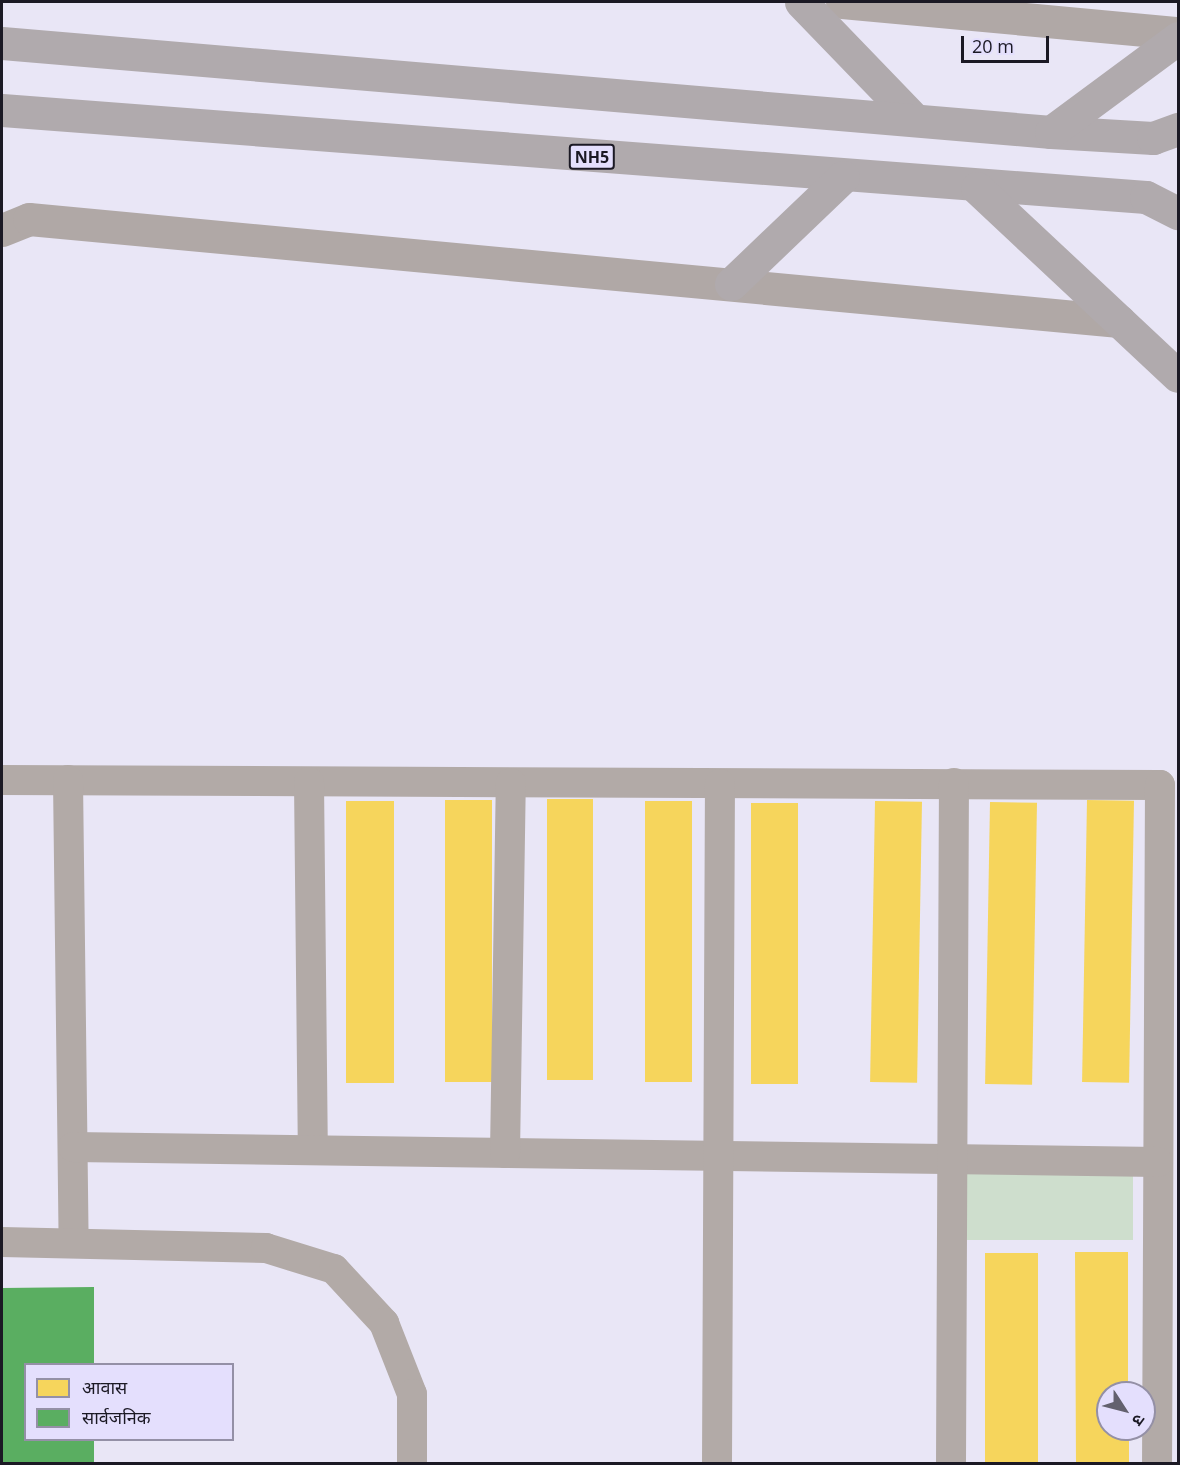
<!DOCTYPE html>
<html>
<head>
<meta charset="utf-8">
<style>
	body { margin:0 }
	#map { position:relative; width:1180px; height:1465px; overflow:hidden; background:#e9e6f6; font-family:"Open Sans","Noto Sans Devanagari",sans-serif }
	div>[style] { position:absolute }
	.green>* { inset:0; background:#cedecd; transform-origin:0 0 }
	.homes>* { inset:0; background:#f6d55c; transform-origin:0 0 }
	.public>* { inset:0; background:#5aae61 }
	.street>* { height:30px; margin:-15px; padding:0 15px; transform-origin:15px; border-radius:15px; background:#b2aaa7 }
	.secondary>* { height:33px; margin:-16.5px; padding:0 16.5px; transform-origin:16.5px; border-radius:16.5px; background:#b0a8a6 }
	.highway>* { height:33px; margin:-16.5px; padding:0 16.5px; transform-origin:16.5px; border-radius:16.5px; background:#b0aaad }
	span { translate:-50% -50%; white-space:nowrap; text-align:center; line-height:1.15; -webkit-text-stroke:6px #e4dffd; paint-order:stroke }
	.shield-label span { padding:2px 4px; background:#e4dffd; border:2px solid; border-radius:4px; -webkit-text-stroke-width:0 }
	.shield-label { font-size:16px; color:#1b1924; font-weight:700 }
	.frame { position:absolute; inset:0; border:3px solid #1b1924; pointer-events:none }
	.legend { position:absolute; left:24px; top:1363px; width:210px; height:78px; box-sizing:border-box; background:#e4dffd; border:2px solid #9490a6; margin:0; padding:8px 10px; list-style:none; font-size:18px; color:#1b1924 }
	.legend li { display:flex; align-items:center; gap:12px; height:30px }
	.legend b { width:30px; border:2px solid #9490a6 }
	.north { position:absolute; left:1096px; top:1381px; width:60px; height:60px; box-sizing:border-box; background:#e4dffd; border:2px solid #9490a6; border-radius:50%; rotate:126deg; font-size:16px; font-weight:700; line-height:24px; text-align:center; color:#1b1924 }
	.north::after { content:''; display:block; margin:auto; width:21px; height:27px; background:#63616e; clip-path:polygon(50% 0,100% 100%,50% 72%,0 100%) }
	.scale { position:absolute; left:961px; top:36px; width:88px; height:27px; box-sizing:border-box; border:3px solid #1b1924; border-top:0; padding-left:8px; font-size:18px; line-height:21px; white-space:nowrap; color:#1b1924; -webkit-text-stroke:4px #e4dffd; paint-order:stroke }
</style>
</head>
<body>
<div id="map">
	<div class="green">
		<i style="left:967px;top:1174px;width:166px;height:66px"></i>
	</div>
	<div class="homes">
		<i style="left:547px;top:799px;width:46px;height:281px"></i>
		<i style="left:492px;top:800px;width:282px;height:47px;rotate:90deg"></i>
		<i style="left:1087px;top:800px;width:47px;height:282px;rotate:1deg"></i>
		<i style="left:394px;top:801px;width:282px;height:48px;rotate:90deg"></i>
		<i style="left:645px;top:801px;width:47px;height:281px"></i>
		<i style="left:875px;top:801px;width:47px;height:281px;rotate:1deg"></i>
		<i style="left:990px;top:802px;width:47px;height:282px;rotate:1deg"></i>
		<i style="left:751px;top:803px;width:47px;height:281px"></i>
		<i style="clip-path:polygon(1075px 1252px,1128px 1252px,1128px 1393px,1108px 1393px,1108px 1429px,1129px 1429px,1129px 1464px,1076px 1464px)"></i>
		<i style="left:1038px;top:1253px;width:211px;height:53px;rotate:90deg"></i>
	</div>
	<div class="public">
		<i style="clip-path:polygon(94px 1287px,94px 1364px,26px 1364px,26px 1440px,94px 1440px,94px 1464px,2px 1464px,2px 1288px)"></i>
	</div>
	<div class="street">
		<i style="left:2px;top:780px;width:1158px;rotate:0.25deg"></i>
		<i style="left:1160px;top:785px;width:679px;rotate:90.25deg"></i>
		<i style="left:68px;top:780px;width:463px;rotate:89.3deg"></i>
		<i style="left:309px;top:782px;width:368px;rotate:89.4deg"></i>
		<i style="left:73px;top:1147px;width:1085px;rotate:0.79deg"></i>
		<i style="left:505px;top:1153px;width:370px;rotate:-89.1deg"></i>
		<i style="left:2px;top:1242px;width:264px;rotate:1.3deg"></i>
		<i style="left:266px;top:1248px;width:71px;rotate:17.2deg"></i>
		<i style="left:334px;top:1269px;width:74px;rotate:47.2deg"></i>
		<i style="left:384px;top:1323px;width:76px;rotate:68.5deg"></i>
		<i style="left:412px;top:1394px;width:70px;rotate:90deg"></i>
		<i style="left:717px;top:1464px;width:680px;rotate:-89.75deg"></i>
		<i style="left:951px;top:1464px;width:681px;rotate:-89.75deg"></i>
	</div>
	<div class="secondary">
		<i style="left:842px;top:2px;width:337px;rotate:5.3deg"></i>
		<i style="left:2px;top:230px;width:29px;rotate:-22deg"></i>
		<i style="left:29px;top:219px;width:1095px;rotate:5.35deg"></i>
	</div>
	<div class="highway">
		<i style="left:801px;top:2px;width:160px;rotate:46deg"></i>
		<i style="left:2px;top:43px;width:1053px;rotate:4.85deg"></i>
		<i style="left:1051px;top:132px;width:102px;rotate:3.4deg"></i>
		<i style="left:1153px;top:138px;width:27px;rotate:-20deg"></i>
		<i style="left:2px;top:110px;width:1147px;rotate:4.35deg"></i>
		<i style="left:1146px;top:197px;width:36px;rotate:27deg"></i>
		<i style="left:1051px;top:132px;width:158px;rotate:-36.5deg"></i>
		<i style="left:977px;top:188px;width:275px;rotate:43.1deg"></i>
		<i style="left:731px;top:284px;width:155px;rotate:-43.7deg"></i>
	</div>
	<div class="shield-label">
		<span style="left:592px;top:157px">NH5</span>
	</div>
	<div class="frame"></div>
	<ul class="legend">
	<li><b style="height:16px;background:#f6d55c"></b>आवास</li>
	<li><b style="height:16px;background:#5aae61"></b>सार्वजनिक</li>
	</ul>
	<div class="north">उ</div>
	<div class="scale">20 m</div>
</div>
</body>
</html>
